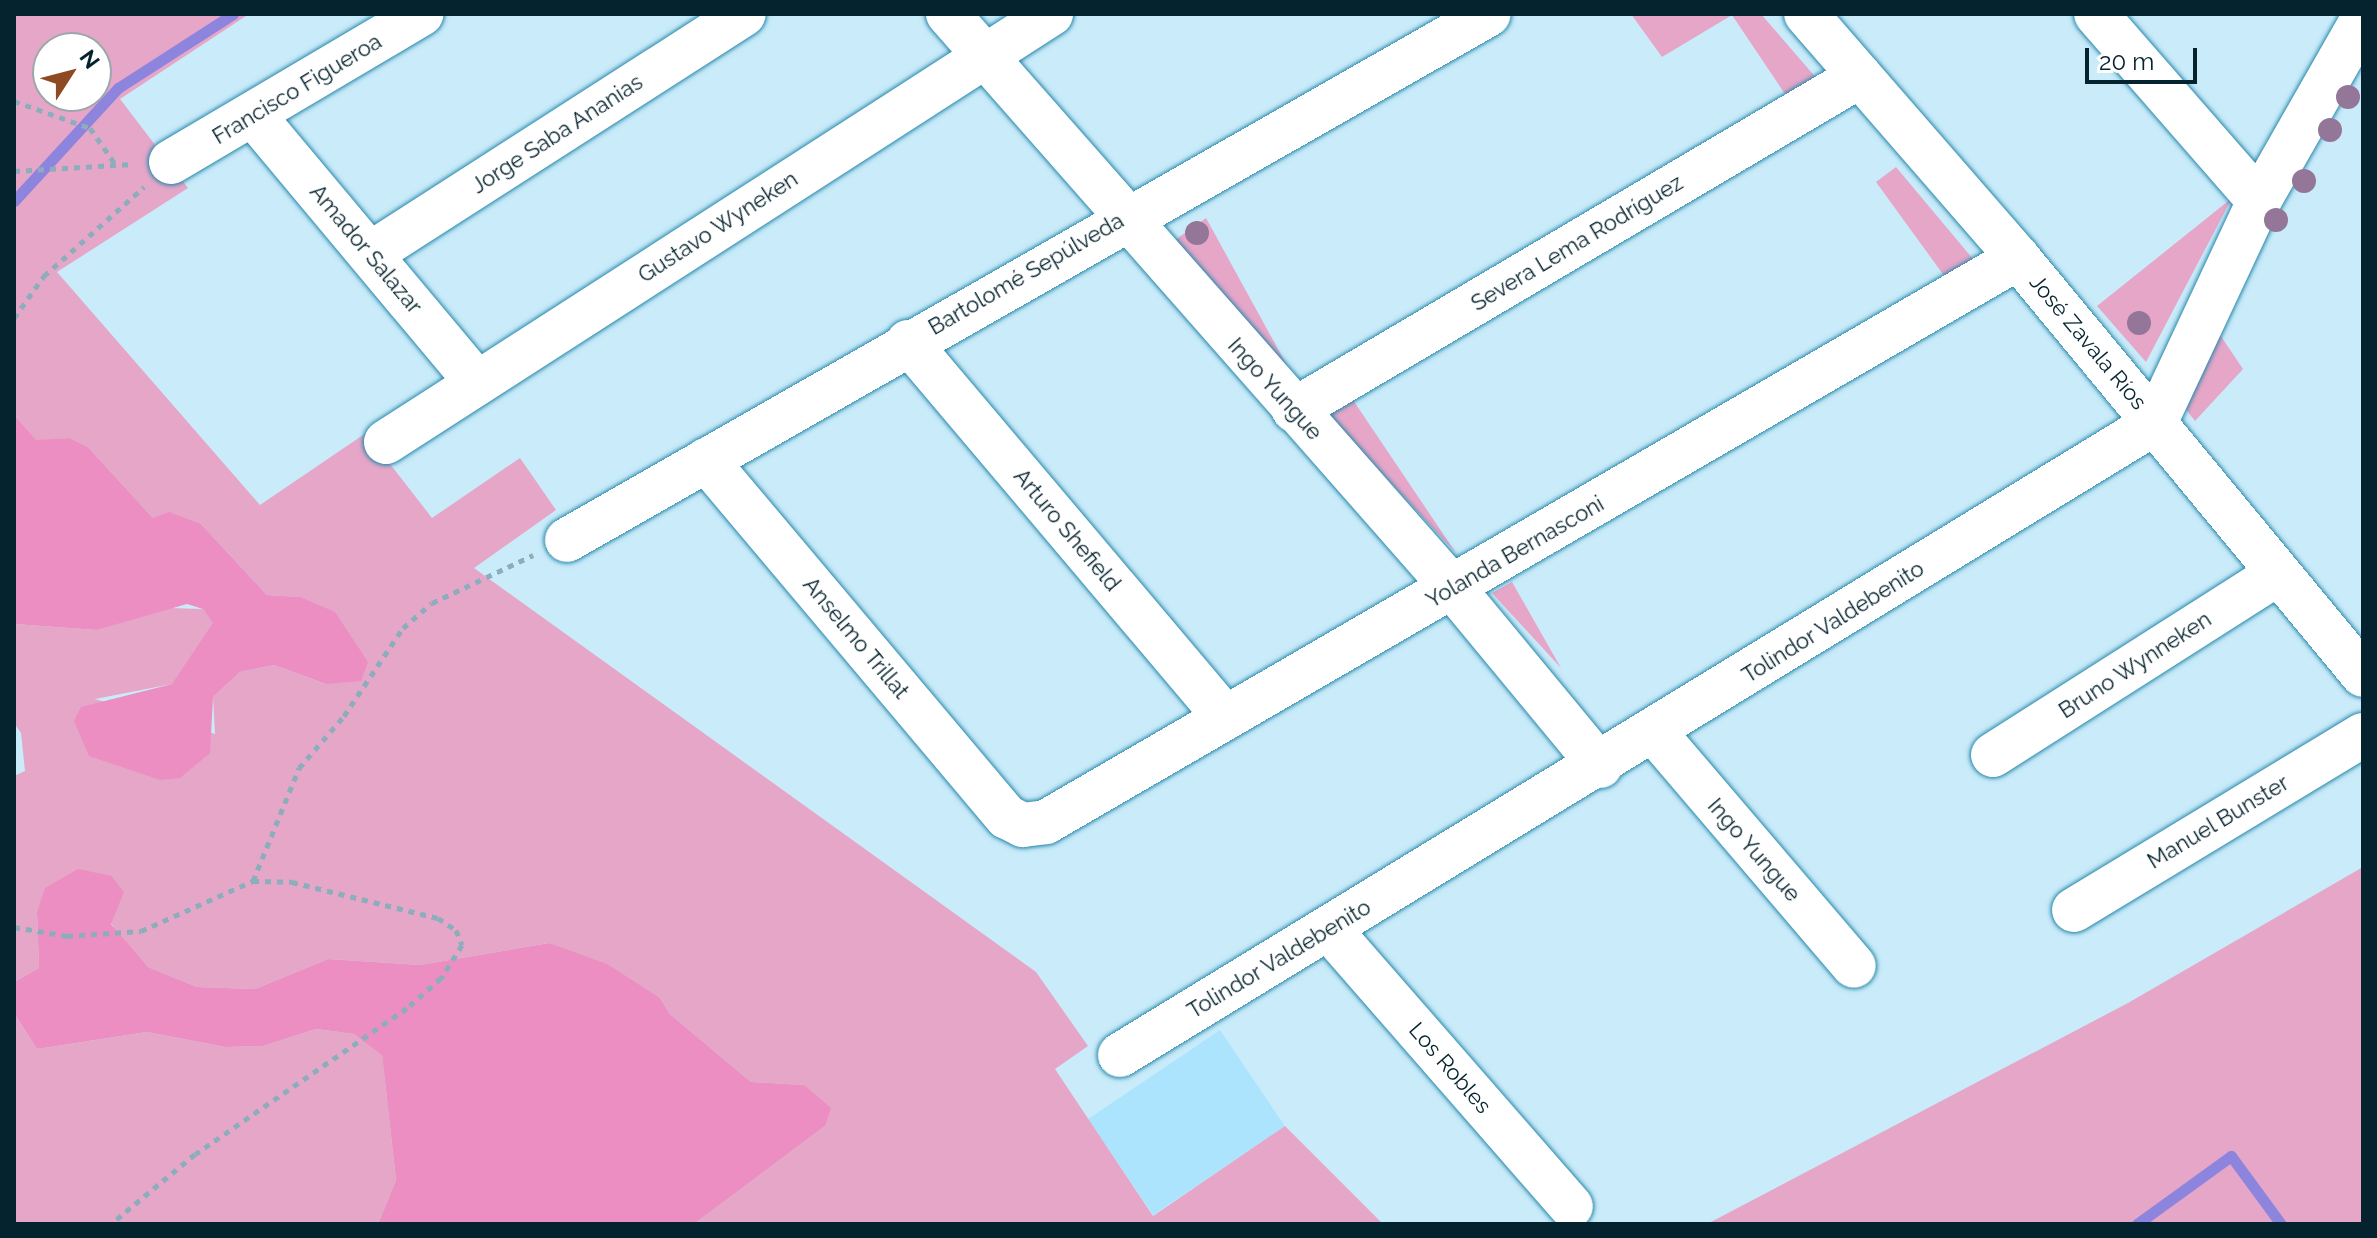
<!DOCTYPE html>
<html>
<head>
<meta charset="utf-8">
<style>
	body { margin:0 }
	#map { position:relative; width:2377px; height:1238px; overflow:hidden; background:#c9ebfa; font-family:Raleway,sans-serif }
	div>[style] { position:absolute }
	.built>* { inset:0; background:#ace4fd; transform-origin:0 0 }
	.green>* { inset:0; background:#e6a6c8 }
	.forest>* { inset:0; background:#ec8ec1 }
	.stream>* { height:11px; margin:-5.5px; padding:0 5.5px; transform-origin:5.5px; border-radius:5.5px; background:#8d84dd }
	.path>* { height:5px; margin-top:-2.5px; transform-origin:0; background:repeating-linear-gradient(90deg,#8cadbb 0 6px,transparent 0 12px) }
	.roads { filter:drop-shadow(0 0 2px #2788ab) drop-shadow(0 0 2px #2788ab) }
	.minor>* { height:44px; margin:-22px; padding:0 22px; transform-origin:22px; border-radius:22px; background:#fff }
	.trees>* { width:24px; height:24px; margin:-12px; border-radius:50%; background:#947699 }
	span { translate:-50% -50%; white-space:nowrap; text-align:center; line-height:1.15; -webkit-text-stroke:8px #fff; paint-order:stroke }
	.street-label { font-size:22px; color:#05232e }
	.frame { position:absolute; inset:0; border:16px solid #05232e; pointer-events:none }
	.north { position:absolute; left:32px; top:32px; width:80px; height:80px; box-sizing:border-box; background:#fff; border:2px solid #9ba7ab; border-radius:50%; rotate:54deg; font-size:22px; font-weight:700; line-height:32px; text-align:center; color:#05232e }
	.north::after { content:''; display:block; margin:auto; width:28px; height:36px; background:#8f4923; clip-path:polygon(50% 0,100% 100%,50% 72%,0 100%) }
	.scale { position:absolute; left:2085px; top:48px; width:112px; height:36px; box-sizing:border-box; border:4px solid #05232e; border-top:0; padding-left:10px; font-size:24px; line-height:28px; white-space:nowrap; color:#05232e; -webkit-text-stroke:6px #fff; paint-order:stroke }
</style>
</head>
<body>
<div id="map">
	<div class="built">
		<i style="left:1220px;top:1030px;width:116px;height:159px;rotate:56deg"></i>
	</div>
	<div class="green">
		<i style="clip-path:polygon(evenodd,14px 14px,249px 14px,120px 99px,188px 188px,57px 272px,260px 505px,366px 433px,432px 518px,520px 458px,556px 510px,474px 568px,1036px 972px,1088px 1046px,1055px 1069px,1153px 1216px,1285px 1126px,1383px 1224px,694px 1224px,825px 1126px,804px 1085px,751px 1082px,670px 1014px,660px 998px,549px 943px,420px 965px,328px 959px,255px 989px,197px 987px,148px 967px,122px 939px,111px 923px,123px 891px,112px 876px,37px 912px,39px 968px,14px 982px,14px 776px,25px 771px,21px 733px,14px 723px,14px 624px,97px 630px,169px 608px,203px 609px,214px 623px,209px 638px,172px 684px,95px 699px,215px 734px,213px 697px,240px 672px,274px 665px,326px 684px,300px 597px,267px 595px,201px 524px,153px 518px,88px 447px,70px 438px,36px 441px,14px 415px,14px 14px,48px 48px,96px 48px,96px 96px,48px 96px,48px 48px)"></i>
		<i style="clip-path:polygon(1631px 14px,1761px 14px,1818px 80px,1793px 106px,1732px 15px,1662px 57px)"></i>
		<i style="clip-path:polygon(1896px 167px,1973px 259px,1945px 277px,1876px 182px)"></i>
		<i style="clip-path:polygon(2232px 198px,2146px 362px,2097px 306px)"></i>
		<i style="clip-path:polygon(1206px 218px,1290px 371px,1175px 240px)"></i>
		<i style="clip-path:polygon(2212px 323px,2243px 369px,2195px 421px,2181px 403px)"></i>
		<i style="clip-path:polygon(1353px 400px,1456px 553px,1327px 415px)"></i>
		<i style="clip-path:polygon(1512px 582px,1561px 668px,1492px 593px)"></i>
		<i style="clip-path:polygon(2363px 867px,2363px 1224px,1707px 1224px,2128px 1003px)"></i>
		<i style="clip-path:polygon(14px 1013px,37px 1049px,147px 1032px,225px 1047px,263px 1046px,316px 1029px,354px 1034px,382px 1054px,396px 1180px,378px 1224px,14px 1224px)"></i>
	</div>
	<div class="forest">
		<i style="clip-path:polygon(14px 415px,36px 440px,70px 438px,88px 447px,153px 518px,169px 512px,201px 524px,267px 595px,300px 597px,335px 612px,368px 662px,361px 681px,326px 684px,274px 665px,240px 672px,213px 697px,210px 753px,180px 778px,160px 780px,89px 756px,74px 721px,81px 707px,172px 684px,213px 623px,203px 609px,187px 604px,97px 630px,14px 624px)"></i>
		<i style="clip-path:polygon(78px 869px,112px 876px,124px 892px,111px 924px,148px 967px,197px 987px,255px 989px,328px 959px,420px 965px,549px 943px,607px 964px,660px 998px,670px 1014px,751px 1082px,804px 1085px,831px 1108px,825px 1126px,694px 1224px,378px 1224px,396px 1180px,382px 1055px,354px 1034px,316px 1029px,263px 1046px,225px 1047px,147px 1032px,37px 1049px,14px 1013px,14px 982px,39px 968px,37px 912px,45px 888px)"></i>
	</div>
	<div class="stream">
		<i style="left:14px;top:201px;width:154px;rotate:-47.4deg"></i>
		<i style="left:118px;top:88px;width:137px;rotate:-32.8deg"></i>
		<i style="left:2137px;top:1224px;width:116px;rotate:-35.9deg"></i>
		<i style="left:2231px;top:1156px;width:84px;rotate:53.7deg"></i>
	</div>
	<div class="path">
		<i style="left:14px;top:101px;width:81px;rotate:19.6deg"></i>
		<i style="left:90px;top:128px;width:45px;rotate:54.9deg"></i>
		<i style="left:14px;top:171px;width:119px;rotate:-3.4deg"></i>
		<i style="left:14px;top:318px;width:52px;rotate:-54.5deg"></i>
		<i style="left:44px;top:276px;width:134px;rotate:-41.7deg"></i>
		<i style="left:253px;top:881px;width:122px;rotate:-67.8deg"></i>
		<i style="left:299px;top:768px;width:69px;rotate:-49.1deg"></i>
		<i style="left:344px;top:716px;width:106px;rotate:-56.2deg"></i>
		<i style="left:403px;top:628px;width:38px;rotate:-41deg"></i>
		<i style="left:432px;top:603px;width:112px;rotate:-25.4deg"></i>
		<i style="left:14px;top:927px;width:54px;rotate:9.6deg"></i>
		<i style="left:67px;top:936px;width:74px;rotate:-3.9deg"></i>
		<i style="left:141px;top:931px;width:123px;rotate:-24.1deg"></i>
		<i style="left:253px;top:881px;width:39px;rotate:1deg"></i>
		<i style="left:292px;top:882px;width:150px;rotate:13.9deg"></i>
		<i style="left:438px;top:918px;width:22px;rotate:34deg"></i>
		<i style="left:456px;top:930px;width:16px;rotate:68deg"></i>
		<i style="left:462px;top:945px;width:39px;rotate:122deg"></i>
		<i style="left:441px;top:978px;width:45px;rotate:138.6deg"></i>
		<i style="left:407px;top:1008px;width:257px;rotate:145.4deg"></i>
		<i style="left:195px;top:1154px;width:109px;rotate:140.2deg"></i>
	</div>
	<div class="roads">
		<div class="minor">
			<i style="left:948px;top:14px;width:765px;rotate:48.66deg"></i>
			<i style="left:1453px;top:588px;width:231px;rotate:50.4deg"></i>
			<i style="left:1806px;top:14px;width:323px;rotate:49deg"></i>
			<i style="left:2018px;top:258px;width:541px;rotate:50.4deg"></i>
			<i style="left:2096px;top:14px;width:248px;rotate:48.9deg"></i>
			<i style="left:254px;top:116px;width:348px;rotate:50.1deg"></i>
			<i style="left:171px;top:162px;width:291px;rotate:-30.6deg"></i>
			<i style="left:370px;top:254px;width:444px;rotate:-32.7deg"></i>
			<i style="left:908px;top:342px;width:492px;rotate:49.8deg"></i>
			<i style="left:1294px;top:410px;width:657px;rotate:-30.55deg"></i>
			<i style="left:386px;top:442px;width:791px;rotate:-32.77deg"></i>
			<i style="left:706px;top:460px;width:467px;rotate:49.9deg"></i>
			<i style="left:1007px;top:817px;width:18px;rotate:27deg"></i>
			<i style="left:1023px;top:825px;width:23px;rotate:-7deg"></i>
			<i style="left:1046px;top:822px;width:1124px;rotate:-30.12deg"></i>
			<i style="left:567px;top:540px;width:1061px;rotate:-29.7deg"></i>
			<i style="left:1655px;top:733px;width:306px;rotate:49.5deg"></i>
			<i style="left:1993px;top:755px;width:337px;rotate:-32.5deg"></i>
			<i style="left:2074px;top:910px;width:338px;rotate:-31.2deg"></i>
			<i style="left:1329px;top:929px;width:368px;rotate:48.9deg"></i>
			<i style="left:1120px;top:1055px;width:1213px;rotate:-31.41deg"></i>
			<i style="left:2155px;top:423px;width:245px;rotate:-64.9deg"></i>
			<i style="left:2259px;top:201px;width:210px;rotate:-60.3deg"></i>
		</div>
	</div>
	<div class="trees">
		<i style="left:2348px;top:97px"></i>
		<i style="left:2330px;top:130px"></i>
		<i style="left:2304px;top:181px"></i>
		<i style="left:2276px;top:220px"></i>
		<i style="left:1197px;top:233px"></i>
		<i style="left:2139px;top:323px"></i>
	</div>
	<div class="street-label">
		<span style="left:297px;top:89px;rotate:-31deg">Francisco Figueroa</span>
		<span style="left:557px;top:134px;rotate:-33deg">Jorge Saba Ananias</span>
		<span style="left:718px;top:227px;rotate:-33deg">Gustavo Wyneken</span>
		<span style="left:1577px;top:243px;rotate:-31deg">Severa Lema Rodríguez</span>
		<span style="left:366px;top:249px;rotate:50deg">Amador Salazar</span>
		<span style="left:1026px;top:274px;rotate:-30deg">Bartolomé Sepúlveda</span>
		<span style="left:2088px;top:342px;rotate:50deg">José Zavala Ríos</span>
		<span style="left:1275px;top:389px;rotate:48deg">Ingo Yungue</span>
		<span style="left:1067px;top:530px;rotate:50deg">Arturo Shefield</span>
		<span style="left:1515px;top:552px;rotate:-30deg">Yolanda Bernasconi</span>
		<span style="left:1833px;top:622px;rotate:-32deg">Tolindor Valdebenito</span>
		<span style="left:856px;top:638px;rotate:50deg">Anselmo Trillat</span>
		<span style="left:2135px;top:665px;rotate:-33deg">Bruno Wynneken</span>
		<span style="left:2218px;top:822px;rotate:-31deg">Manuel Bunster</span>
		<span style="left:1754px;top:850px;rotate:49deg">Ingo Yungue</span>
		<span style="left:1279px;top:959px;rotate:-31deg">Tolindor Valdebenito</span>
		<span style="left:1450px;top:1068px;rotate:49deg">Los Robles</span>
	</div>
	<div class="frame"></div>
	<div class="north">N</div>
	<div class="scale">20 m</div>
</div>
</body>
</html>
